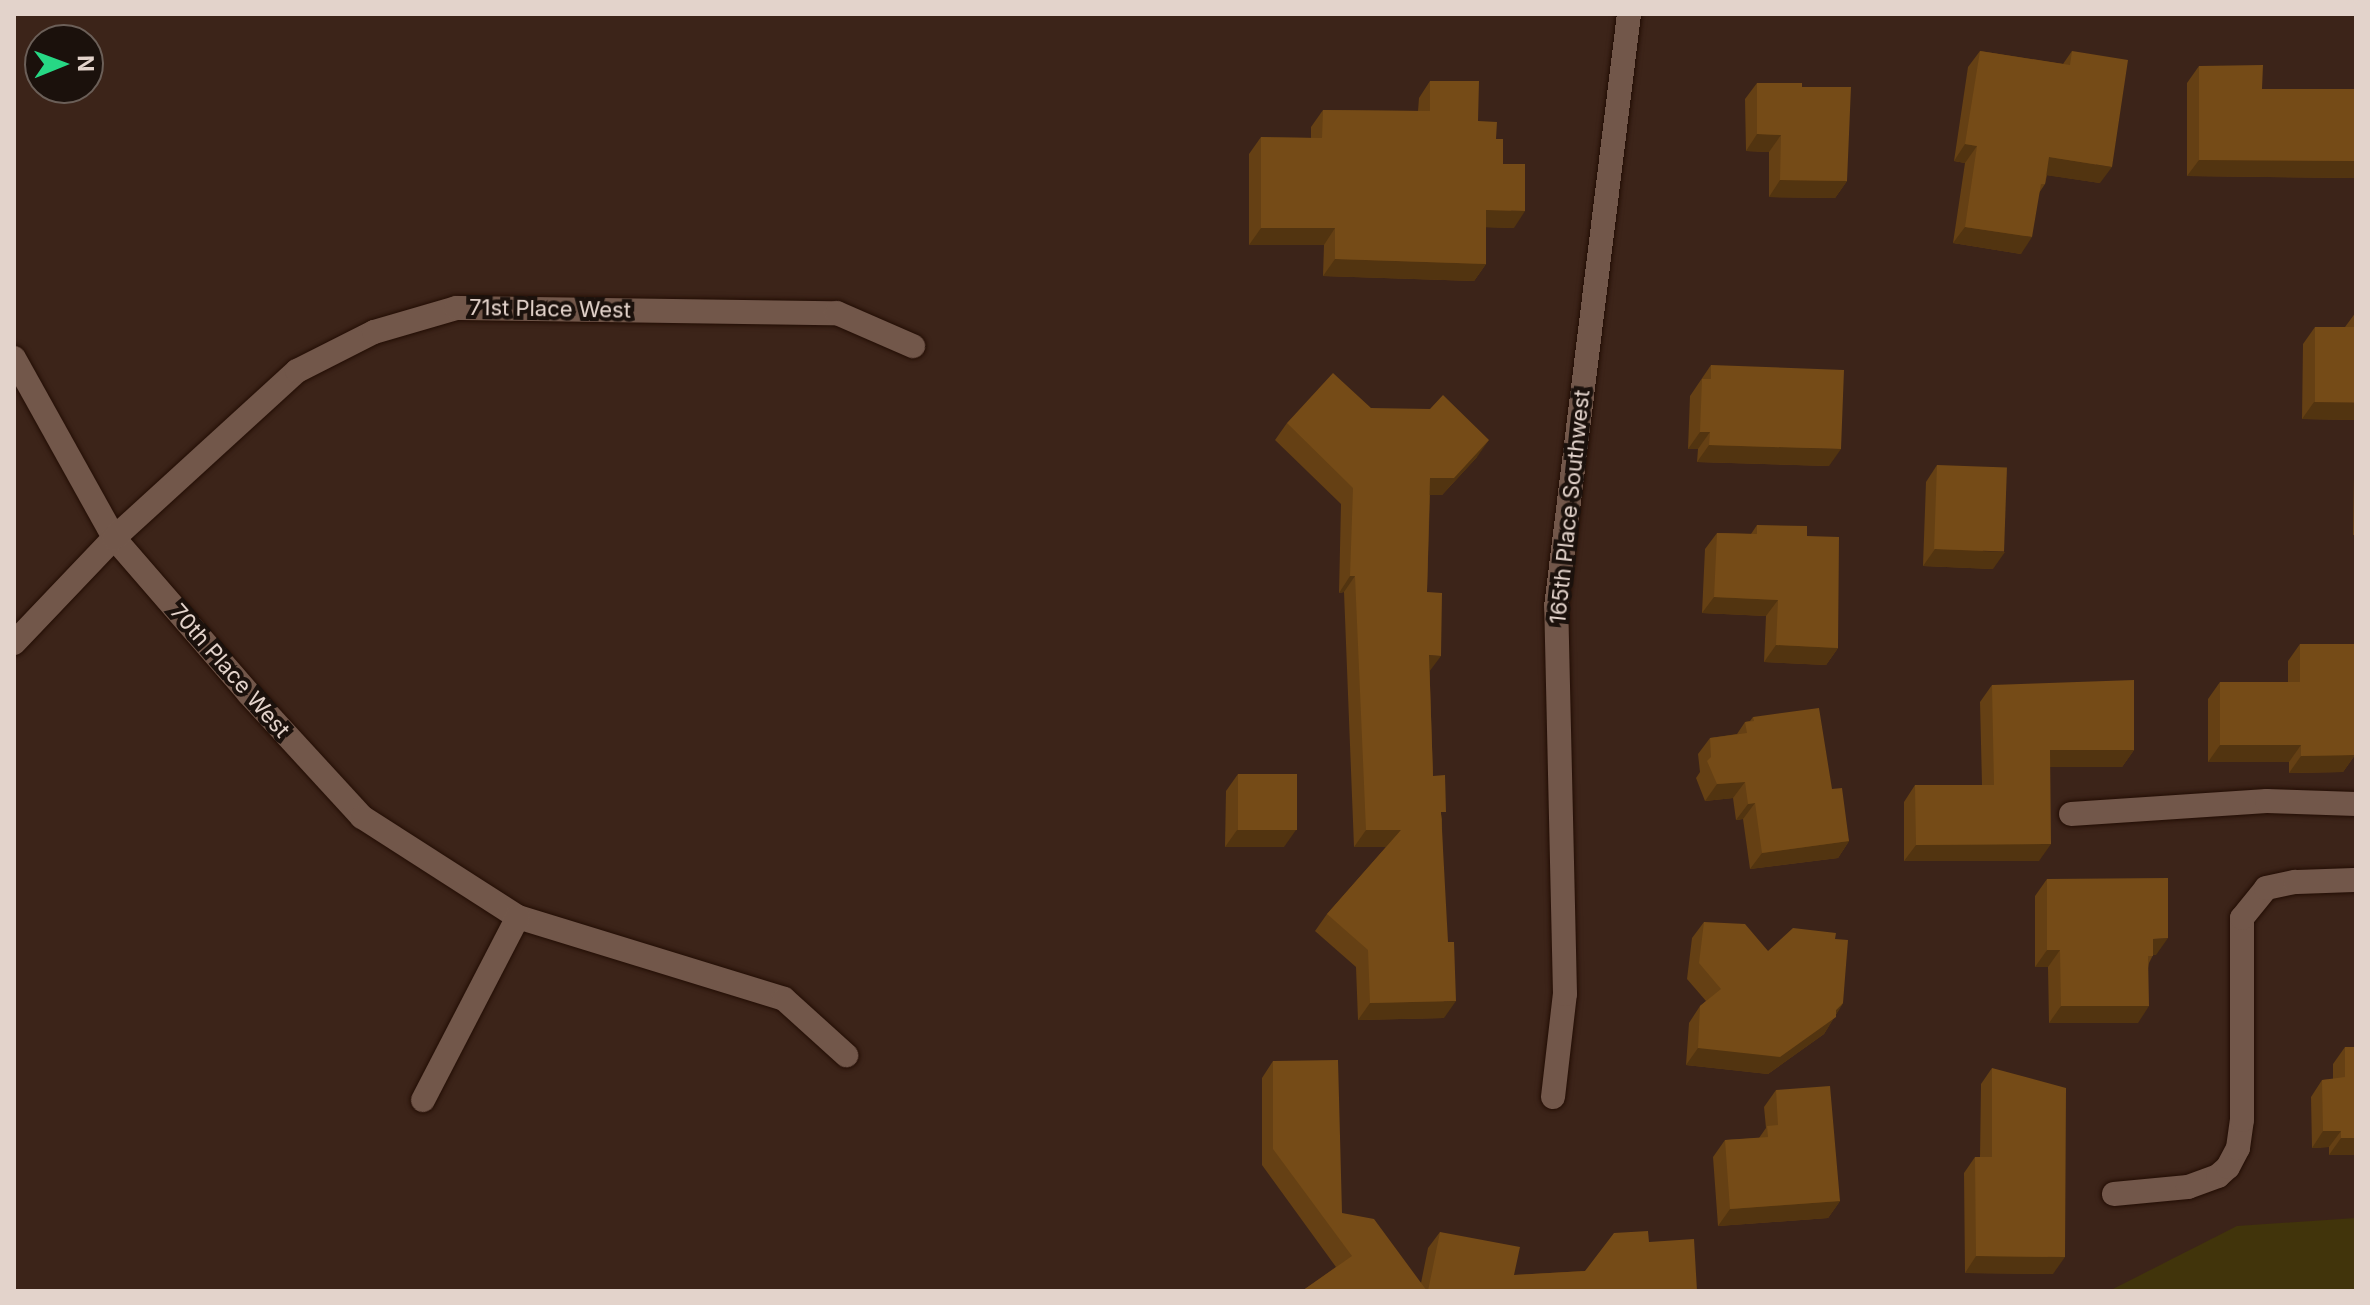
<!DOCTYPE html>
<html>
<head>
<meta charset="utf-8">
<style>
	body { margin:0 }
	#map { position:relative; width:2370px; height:1305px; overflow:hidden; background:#3c2419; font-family:Inter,sans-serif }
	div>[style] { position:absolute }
	.green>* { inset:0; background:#41340b }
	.roads { filter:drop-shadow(0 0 2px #220d04) drop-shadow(0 0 2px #220d04) }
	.minor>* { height:24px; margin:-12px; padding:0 12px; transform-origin:12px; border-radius:12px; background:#72574a }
	.wall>* { inset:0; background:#654014 }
	.shaded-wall>* { inset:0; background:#523410 }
	.building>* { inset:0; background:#754b17; transform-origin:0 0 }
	span { translate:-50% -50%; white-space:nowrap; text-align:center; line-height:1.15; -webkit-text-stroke:8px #1b110c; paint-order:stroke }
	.street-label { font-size:22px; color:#e3d3cb }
	.frame { position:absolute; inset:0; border:16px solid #e3d3cb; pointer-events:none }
	.north { position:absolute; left:24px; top:24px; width:80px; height:80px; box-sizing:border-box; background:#1b110c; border:2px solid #6b5f58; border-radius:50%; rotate:89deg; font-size:22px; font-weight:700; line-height:32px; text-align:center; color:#e3d3cb }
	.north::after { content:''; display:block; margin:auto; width:28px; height:36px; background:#27d885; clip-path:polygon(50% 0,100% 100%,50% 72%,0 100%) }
</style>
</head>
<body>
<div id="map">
	<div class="green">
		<i style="clip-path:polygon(2356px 1218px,2356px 1291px,2109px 1291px,2237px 1226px)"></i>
	</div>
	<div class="roads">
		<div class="minor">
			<i style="left:14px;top:358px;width:206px;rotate:60.9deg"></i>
			<i style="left:114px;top:538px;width:206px;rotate:49.1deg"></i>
			<i style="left:249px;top:694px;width:167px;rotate:47.4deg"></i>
			<i style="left:362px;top:817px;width:185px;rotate:32.7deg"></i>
			<i style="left:518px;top:917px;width:278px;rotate:17.1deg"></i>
			<i style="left:784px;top:999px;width:84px;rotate:42.1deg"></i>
			<i style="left:14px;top:643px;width:145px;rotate:-46.4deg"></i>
			<i style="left:114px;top:538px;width:248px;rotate:-42.4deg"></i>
			<i style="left:297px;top:371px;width:86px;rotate:-26.9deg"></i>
			<i style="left:374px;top:332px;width:85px;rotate:-16.3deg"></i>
			<i style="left:456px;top:308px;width:381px;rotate:0.8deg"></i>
			<i style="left:837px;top:313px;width:83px;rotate:23.5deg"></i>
			<i style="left:2071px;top:814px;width:196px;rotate:-3.8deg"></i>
			<i style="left:2267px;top:801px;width:89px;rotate:1.9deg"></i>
			<i style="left:1553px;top:1097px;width:104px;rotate:-83.4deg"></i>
			<i style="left:1565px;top:994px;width:387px;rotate:-91.3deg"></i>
			<i style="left:1556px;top:607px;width:597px;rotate:-82.98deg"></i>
			<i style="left:423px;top:1100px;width:206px;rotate:-62.6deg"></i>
			<i style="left:2114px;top:1194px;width:74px;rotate:-5.4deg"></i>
			<i style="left:2188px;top:1187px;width:32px;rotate:-20deg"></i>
			<i style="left:2218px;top:1176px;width:13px;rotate:-42deg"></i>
			<i style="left:2228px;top:1167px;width:21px;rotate:-62deg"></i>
			<i style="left:2238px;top:1148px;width:28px;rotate:-82deg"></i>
			<i style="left:2242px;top:1120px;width:202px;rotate:-90deg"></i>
			<i style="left:2242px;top:918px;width:38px;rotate:-51deg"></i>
			<i style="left:2266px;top:888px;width:30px;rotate:-12deg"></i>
			<i style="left:2295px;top:882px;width:61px;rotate:-1.9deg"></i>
		</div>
	</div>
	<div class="wall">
		<i style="clip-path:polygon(1980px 51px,2063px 64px,2072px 51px,2100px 183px,2047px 175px,2045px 184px,2039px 193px,2021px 254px,1953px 243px,1965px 163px,1954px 161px,1968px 67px)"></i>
		<i style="clip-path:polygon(2199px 66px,2262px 89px,2356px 89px,2356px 214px,2355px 178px,2187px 176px,2187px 83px)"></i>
		<i style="clip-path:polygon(1430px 81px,1496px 139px,1503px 164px,1514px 228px,1486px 227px,1486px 264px,1474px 281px,1323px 276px,1324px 245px,1249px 245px,1249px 154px,1261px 137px,1311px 138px,1311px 127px,1323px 110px,1418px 111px,1419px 98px)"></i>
		<i style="clip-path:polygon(1757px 83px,1802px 87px,1847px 181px,1835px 198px,1769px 197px,1769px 152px,1746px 151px,1745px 99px)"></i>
		<i style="clip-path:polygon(2356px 312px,2356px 535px,2353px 535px,2355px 420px,2302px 419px,2303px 344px,2315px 327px,2345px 327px)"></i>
		<i style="clip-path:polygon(1711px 365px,1829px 466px,1697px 462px,1698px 449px,1688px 449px,1690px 396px)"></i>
		<i style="clip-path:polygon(1371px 408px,1477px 457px,1442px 495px,1430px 495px,1427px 592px,1433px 776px,1442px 819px,1444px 1018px,1358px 1020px,1356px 967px,1315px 931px,1327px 914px,1386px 847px,1354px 847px,1344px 592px,1339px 593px,1341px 504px,1275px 440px,1287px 423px)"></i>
		<i style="clip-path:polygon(1937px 465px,1993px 569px,1923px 566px,1926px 482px)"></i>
		<i style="clip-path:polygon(1757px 525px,1807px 536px,1838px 648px,1826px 665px,1764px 662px,1766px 616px,1702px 613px,1705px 549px,1717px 533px,1751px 534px)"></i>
		<i style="clip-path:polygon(2356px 613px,2356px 748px,2355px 755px,2343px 772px,2289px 773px,2289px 762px,2208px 762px,2208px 699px,2220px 682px,2288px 682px,2288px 661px,2300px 644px,2355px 644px)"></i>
		<i style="clip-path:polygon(1992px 685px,2134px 750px,2122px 767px,2050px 767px,2039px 861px,1904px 861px,1904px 802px,1915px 785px,1982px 785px,1980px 702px)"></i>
		<i style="clip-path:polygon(1753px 717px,1832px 789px,1849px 841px,1838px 858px,1750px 869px,1743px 819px,1736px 820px,1733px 798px,1705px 801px,1696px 778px,1700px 772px,1698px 754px,1710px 738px,1737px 734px,1745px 722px,1750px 721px)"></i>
		<i style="clip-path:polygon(1238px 774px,1284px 847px,1225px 847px,1226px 791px)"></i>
		<i style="clip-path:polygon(2047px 879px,2156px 955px,2153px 955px,2149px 963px,2138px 1023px,2049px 1023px,2048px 967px,2035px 967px,2035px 896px)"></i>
		<i style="clip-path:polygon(1704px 922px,1768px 951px,1835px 939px,1843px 1003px,1824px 1034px,1768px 1074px,1686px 1065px,1689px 1023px,1700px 1006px,1706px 1001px,1687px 979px,1692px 938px)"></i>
		<i style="clip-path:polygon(2345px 1047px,2356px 1047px,2356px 1155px,2329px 1155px,2329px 1147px,2312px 1148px,2311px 1097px,2322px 1080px,2333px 1079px,2333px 1064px)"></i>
		<i style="clip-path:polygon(1273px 1061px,1342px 1213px,1421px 1283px,1428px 1248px,1440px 1232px,1514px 1275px,1585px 1271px,1649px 1242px,1697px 1291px,1302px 1291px,1336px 1267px,1262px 1165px,1262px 1078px)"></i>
		<i style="clip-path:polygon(1992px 1068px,2053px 1274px,1965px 1273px,1964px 1173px,1975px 1157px,1980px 1157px,1981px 1084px)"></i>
		<i style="clip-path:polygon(1776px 1090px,1840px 1201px,1828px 1218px,1718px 1226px,1713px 1157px,1725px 1140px,1759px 1138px,1766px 1128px,1764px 1107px)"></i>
	</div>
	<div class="shaded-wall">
		<i style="clip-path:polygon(1757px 134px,1781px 135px,1769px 152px,1746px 151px)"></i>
		<i style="clip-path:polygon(1965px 144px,1977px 146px,1965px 163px,1954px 161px)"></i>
		<i style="clip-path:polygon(2049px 157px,2112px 167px,2100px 183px,2038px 174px)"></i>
		<i style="clip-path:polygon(2199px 160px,2356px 161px,2356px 176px,2355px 178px,2187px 176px)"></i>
		<i style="clip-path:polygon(1780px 180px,1847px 181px,1835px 198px,1769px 197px)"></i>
		<i style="clip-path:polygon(1486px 210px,1525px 211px,1514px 228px,1475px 227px)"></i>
		<i style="clip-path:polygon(1965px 227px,2032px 237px,2021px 254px,1953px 243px)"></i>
		<i style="clip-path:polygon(1261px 228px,1335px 228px,1324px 245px,1249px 245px)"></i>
		<i style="clip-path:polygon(1335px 259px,1486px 264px,1474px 281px,1323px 276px)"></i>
		<i style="clip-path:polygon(2314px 402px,2356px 403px,2356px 418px,2355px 420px,2302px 419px)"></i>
		<i style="clip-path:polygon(1700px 432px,1710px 432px,1698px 449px,1688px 449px)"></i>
		<i style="clip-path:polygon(1489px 440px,1477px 457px,1442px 495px,1418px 495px,1430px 478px)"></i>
		<i style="clip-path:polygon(1709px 445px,1841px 449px,1829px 466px,1697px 462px)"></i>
		<i style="clip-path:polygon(1935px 549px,2005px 552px,1993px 569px,1923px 566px)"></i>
		<i style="clip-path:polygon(1350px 576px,1355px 576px,1344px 592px,1339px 593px)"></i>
		<i style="clip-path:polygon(1714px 597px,1778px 600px,1766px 616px,1702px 613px)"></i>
		<i style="clip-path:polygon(1776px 645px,1838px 648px,1826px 665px,1764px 662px)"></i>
		<i style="clip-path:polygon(1429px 655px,1441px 656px,1429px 672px)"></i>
		<i style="clip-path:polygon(2220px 745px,2301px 745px,2289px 762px,2208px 762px)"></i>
		<i style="clip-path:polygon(2050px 750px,2134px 750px,2122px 767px,2038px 767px)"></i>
		<i style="clip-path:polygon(2355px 755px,2343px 772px,2289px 773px,2301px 756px)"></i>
		<i style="clip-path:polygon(1745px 782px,1733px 798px,1705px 801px,1717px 784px)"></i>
		<i style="clip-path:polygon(1755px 803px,1743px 819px,1736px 820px,1748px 804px)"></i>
		<i style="clip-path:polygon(1237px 830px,1296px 830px,1284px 847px,1225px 847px)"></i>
		<i style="clip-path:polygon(1366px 830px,1401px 830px,1389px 847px,1354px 847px)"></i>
		<i style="clip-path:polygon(1849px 841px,1838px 858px,1750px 869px,1762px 853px)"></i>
		<i style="clip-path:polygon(2051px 844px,2039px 861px,1904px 861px,1916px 845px)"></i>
		<i style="clip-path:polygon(2168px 938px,2156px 955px,2142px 955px,2153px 939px)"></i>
		<i style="clip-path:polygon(2047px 950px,2060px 950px,2048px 967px,2035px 967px)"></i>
		<i style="clip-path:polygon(1456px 1001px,1444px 1018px,1358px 1020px,1370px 1003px)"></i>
		<i style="clip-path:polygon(1843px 1003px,1824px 1034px,1768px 1074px,1686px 1065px,1698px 1048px,1836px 1010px)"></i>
		<i style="clip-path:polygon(2061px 1006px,2149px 1006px,2138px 1023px,2049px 1023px)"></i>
		<i style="clip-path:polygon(2323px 1131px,2341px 1131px,2329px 1147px,2312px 1148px)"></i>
		<i style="clip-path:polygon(2341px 1138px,2356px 1138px,2356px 1155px,2329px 1155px)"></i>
		<i style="clip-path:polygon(1840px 1201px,1828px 1218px,1718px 1226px,1730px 1209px)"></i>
		<i style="clip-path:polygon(1976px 1256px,2065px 1257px,2053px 1274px,1965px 1273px)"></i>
	</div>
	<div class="building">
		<i style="clip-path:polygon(1980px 51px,2070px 65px,2072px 51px,2128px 60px,2112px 167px,2049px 157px,2045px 184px,2041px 184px,2032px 237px,1965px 227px,1977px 146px,1965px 144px)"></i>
		<i style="clip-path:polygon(2263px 65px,2262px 89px,2356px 89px,2356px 161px,2199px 160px,2199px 66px)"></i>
		<i style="clip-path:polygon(1430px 81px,1479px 81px,1478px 121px,1497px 122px,1496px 139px,1503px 139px,1503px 164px,1525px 164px,1525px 211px,1486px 210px,1486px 264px,1335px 259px,1335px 228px,1261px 228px,1261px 137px,1322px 138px,1323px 110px,1430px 111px)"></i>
		<i style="clip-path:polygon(1757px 83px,1802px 83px,1802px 87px,1851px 87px,1847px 181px,1780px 180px,1781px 135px,1757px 134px)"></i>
		<i style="left:2315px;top:327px;width:41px;height:75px"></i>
		<i style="clip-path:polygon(1711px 365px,1844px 370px,1841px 449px,1709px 445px,1710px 432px,1700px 432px,1702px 379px,1711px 379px)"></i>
		<i style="clip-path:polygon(1333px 373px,1371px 408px,1430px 409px,1443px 395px,1489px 440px,1454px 478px,1430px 478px,1427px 592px,1442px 593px,1441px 656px,1429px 655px,1433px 776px,1445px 775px,1446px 812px,1441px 812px,1448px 942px,1454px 942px,1456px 1001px,1370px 1003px,1368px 950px,1327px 914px,1401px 830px,1366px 830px,1355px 576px,1350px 576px,1353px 488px,1287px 423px)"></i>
		<i style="left:1937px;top:465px;width:70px;height:84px;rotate:2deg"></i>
		<i style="clip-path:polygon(1757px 525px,1807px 526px,1807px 536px,1839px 537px,1838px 648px,1776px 645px,1778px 600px,1714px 597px,1717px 533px,1757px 534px)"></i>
		<i style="clip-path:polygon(2300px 644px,2356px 644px,2355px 755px,2301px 756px,2301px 745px,2220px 745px,2220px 682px,2300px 682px)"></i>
		<i style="clip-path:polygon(2134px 680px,2134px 750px,2050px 750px,2051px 844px,1916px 845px,1915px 785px,1994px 785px,1992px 685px)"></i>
		<i style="clip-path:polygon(1819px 708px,1832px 789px,1842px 788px,1849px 841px,1762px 853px,1755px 803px,1748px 804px,1745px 782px,1717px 784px,1707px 761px,1711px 757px,1710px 738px,1747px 733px,1745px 722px,1754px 721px,1753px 717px)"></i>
		<i style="left:1238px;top:774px;width:59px;height:56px"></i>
		<i style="clip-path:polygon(2168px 878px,2168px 938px,2153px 939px,2153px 956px,2148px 956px,2149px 1006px,2061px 1006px,2060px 950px,2047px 950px,2047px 879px)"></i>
		<i style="clip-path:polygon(1704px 922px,1745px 924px,1768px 951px,1793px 928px,1836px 933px,1835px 939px,1848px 940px,1843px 1003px,1836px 1010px,1836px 1017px,1780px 1057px,1698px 1048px,1700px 1006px,1721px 989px,1699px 963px)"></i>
		<i style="clip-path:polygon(2345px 1047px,2356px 1047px,2356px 1138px,2341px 1138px,2341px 1131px,2323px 1131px,2322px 1080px,2345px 1077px)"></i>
		<i style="clip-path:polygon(1338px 1060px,1342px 1213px,1374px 1219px,1427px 1291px,1302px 1291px,1352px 1256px,1273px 1149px,1273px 1061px)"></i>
		<i style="clip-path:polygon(1992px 1068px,2066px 1088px,2065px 1257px,1976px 1256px,1975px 1157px,1992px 1157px)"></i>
		<i style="clip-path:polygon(1830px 1086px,1840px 1201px,1730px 1209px,1725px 1140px,1768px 1137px,1767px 1126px,1778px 1125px,1776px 1090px)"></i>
		<i style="clip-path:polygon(1648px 1231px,1649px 1242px,1694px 1239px,1697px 1291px,1428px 1291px,1440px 1232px,1520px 1247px,1514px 1275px,1585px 1271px,1614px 1233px)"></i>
	</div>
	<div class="street-label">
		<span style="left:550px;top:309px;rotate:1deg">71st Place West</span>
		<span style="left:1570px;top:507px;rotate:-84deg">165th Place Southwest</span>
		<span style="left:230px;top:671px;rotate:49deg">70th Place West</span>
	</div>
	<div class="frame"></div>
	<div class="north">N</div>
</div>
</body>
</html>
